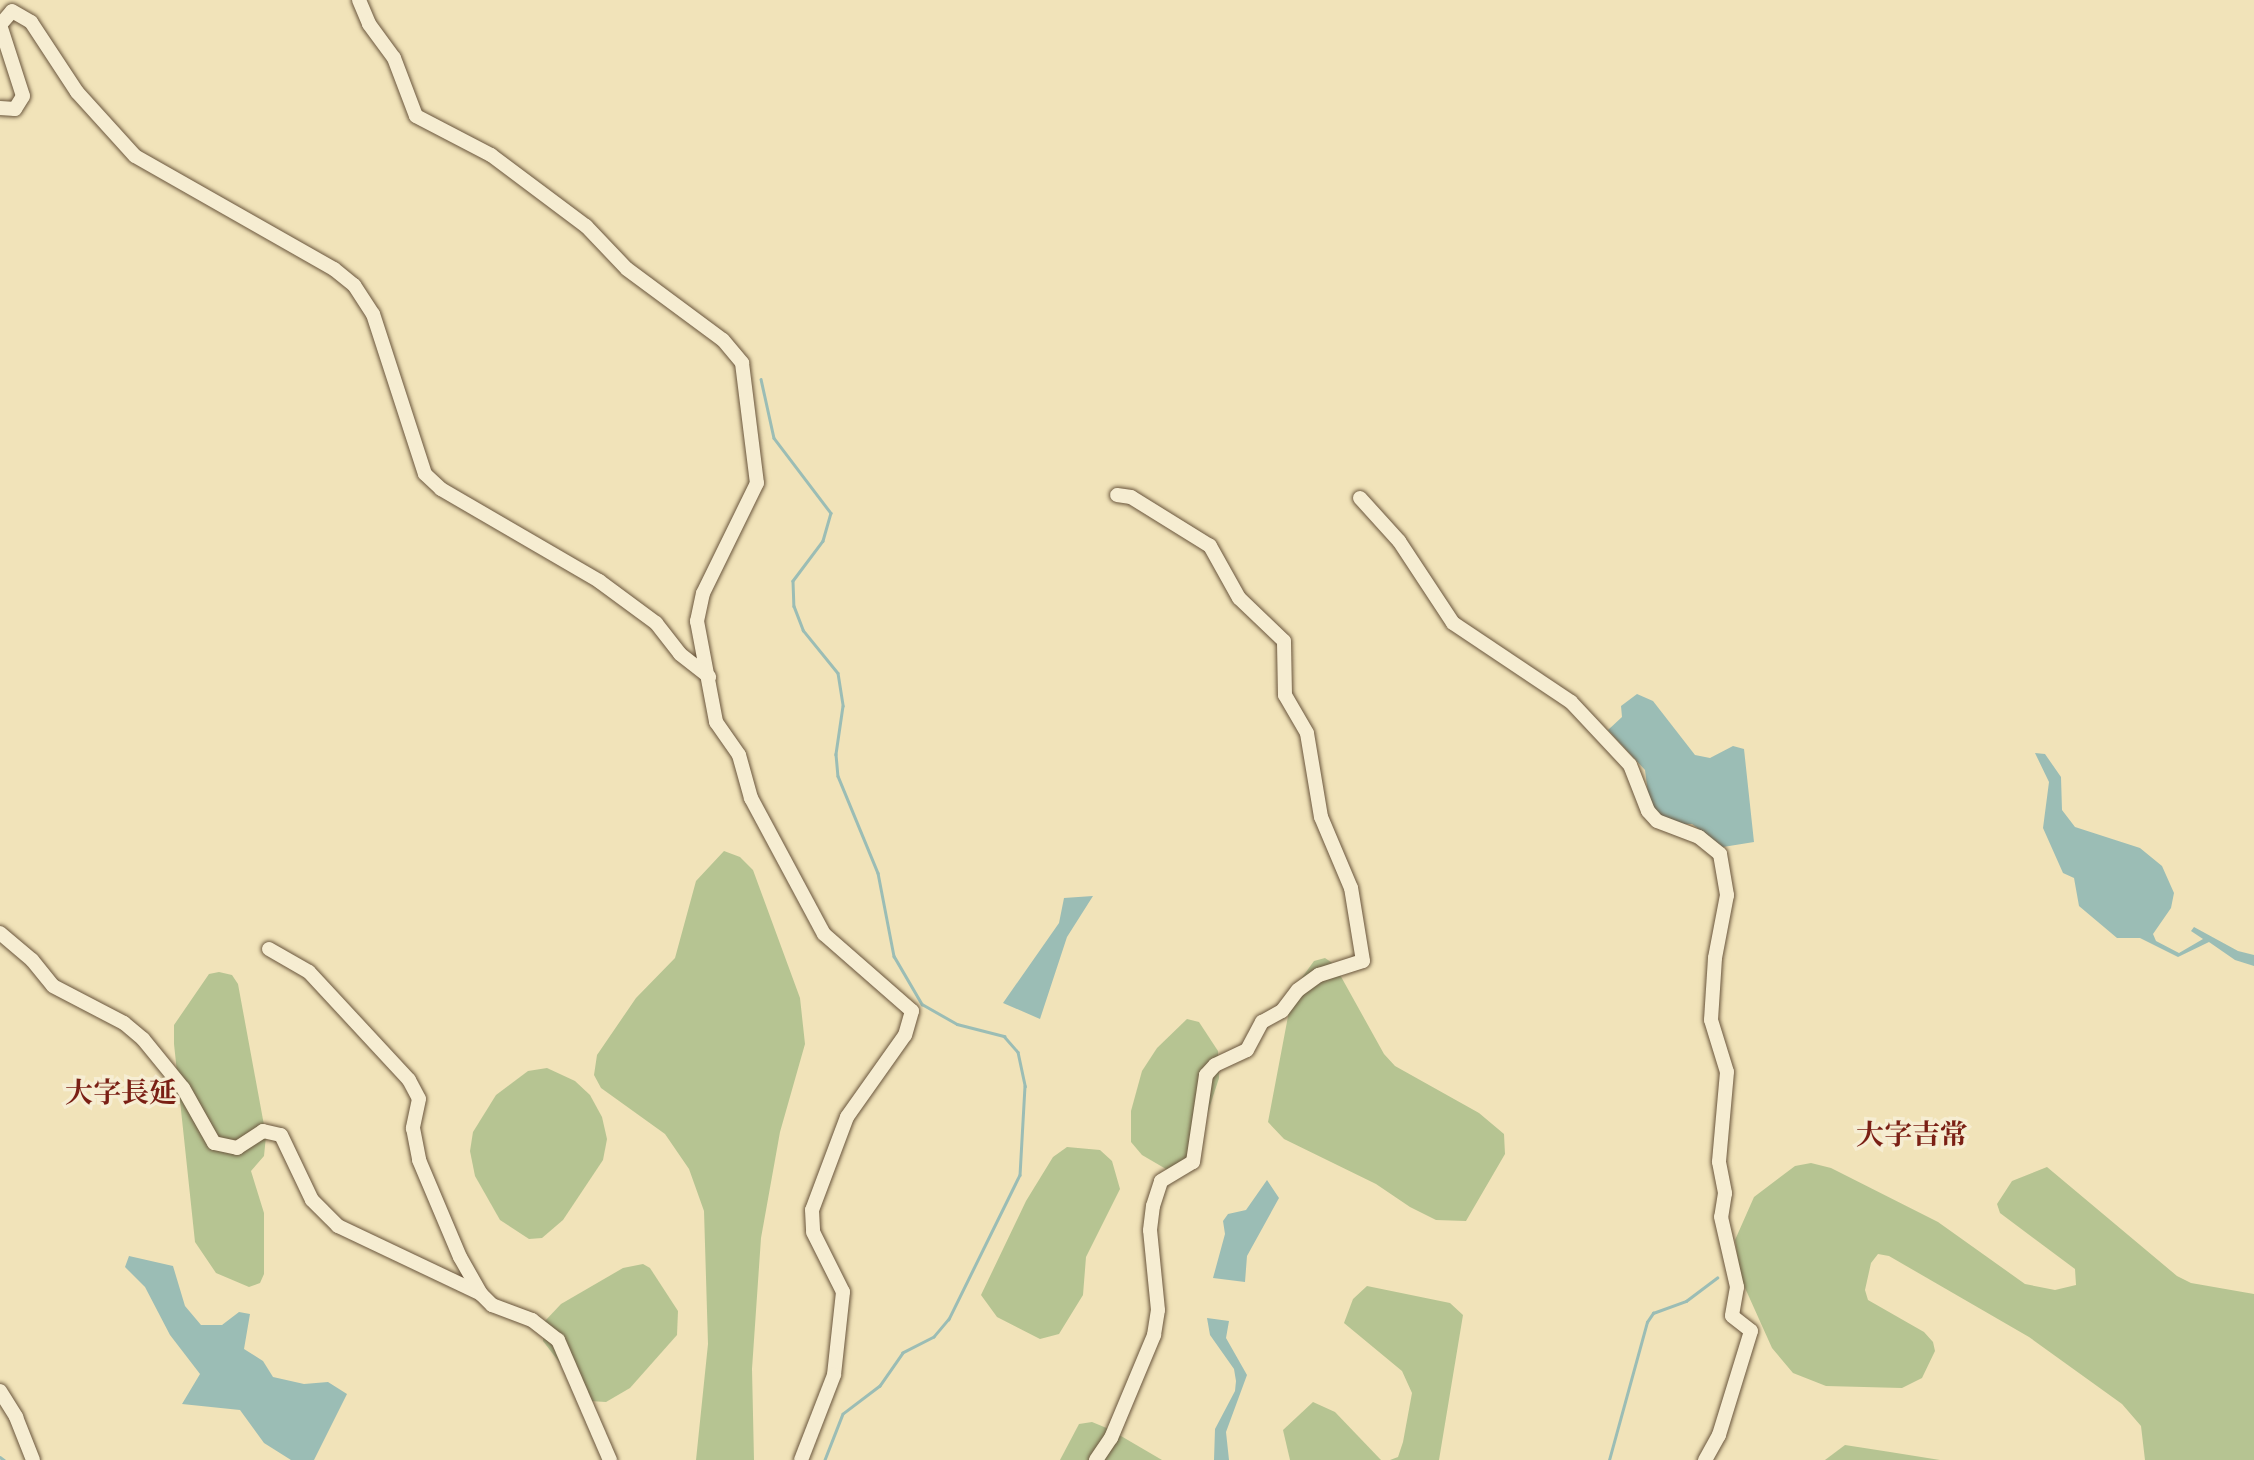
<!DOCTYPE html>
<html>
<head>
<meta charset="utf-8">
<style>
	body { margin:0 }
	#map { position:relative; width:2254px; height:1460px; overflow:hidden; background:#f1e3b9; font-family:Cardo,"Noto Serif JP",serif }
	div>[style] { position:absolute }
	.green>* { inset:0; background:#b6c492 }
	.water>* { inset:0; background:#9bbdb5 }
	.stream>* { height:2.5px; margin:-1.25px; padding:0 1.25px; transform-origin:1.25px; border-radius:1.25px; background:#9bbdb5 }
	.roads { filter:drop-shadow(0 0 2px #69553c) drop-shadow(0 0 2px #69553c) }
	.minor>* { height:14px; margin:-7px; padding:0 7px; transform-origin:7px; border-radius:7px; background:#f6edd2 }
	span { translate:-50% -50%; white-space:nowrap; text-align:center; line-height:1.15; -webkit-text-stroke:7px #f6edd2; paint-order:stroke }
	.quarter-label { font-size:28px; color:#7a1f14; font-weight:700 }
</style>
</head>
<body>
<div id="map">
	<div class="green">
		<i style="clip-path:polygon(724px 851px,740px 857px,753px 870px,800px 998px,805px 1044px,780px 1132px,761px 1238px,752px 1369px,754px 1460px,696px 1460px,708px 1344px,704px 1211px,689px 1169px,665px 1134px,601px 1088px,594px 1075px,597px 1055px,636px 998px,675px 958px,696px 881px)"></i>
		<i style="clip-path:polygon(1325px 958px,1334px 964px,1384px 1054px,1395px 1066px,1479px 1113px,1504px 1134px,1505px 1154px,1466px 1221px,1436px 1220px,1410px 1207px,1376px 1184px,1284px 1139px,1268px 1122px,1293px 990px,1314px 961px)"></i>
		<i style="clip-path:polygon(219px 972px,232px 975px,238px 984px,266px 1136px,264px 1156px,251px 1171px,264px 1213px,264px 1274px,260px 1283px,249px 1287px,216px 1273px,195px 1242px,174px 1044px,174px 1025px,209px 974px)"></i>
		<i style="clip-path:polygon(1187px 1019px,1199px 1022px,1218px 1051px,1219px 1078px,1191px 1164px,1184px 1169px,1166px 1169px,1142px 1155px,1131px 1142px,1131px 1111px,1142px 1071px,1157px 1048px)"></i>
		<i style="clip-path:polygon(547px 1068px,575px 1081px,590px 1095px,602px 1117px,607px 1139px,603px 1160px,563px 1220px,542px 1238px,529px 1239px,500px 1220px,475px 1176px,470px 1151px,473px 1132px,496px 1095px,528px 1071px)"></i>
		<i style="clip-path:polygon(1067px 1147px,1100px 1150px,1112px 1161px,1120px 1189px,1086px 1257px,1083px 1295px,1059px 1334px,1040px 1339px,997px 1317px,981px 1295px,1026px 1201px,1053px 1157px)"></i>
		<i style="clip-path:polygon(1811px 1163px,1831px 1168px,1938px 1222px,2025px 1284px,2055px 1290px,2076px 1285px,2075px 1269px,2000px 1213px,1997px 1204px,2012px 1181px,2047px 1167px,2177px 1276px,2191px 1283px,2254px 1294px,2254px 1460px,2145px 1460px,2141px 1426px,2122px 1404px,2029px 1337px,1889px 1256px,1878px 1254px,1871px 1263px,1865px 1290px,1868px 1300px,1924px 1332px,1933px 1342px,1935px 1351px,1922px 1378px,1902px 1388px,1826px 1386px,1793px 1373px,1772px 1348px,1741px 1279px,1735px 1240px,1754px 1197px,1795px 1166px)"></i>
		<i style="clip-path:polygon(643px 1264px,650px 1268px,678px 1311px,677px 1335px,630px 1388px,606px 1402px,589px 1401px,543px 1341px,545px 1321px,561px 1304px,623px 1268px)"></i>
		<i style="clip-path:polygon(1367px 1286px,1450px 1303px,1463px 1315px,1439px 1460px,1390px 1460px,1398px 1457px,1403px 1442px,1412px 1393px,1402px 1371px,1344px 1323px,1353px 1299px)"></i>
		<i style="clip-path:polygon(1313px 1402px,1335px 1412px,1381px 1460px,1290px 1460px,1283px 1430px)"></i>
		<i style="clip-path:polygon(1092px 1422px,1109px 1429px,1162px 1460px,1060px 1460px,1079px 1424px)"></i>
		<i style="clip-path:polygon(1845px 1445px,1890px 1452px,1940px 1460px,1825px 1460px)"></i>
	</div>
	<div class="water">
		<i style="clip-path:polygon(1637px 694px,1653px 701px,1695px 755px,1710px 758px,1733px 746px,1744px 749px,1754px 842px,1723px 847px,1692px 824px,1666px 824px,1649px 802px,1645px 770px,1608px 730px,1622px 717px,1621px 706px)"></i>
		<i style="clip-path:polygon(2035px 753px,2045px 754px,2061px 777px,2062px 810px,2075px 827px,2140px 848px,2162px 866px,2174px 893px,2171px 908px,2153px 934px,2156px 941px,2179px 953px,2203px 939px,2191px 931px,2194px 927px,2238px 951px,2254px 955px,2254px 966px,2235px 960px,2209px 942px,2178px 957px,2140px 938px,2117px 938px,2079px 906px,2074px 878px,2063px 873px,2043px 828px,2049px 782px)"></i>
		<i style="clip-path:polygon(1093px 896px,1067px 937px,1040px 1019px,1003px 1003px,1059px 923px,1064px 898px)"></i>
		<i style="clip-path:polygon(1267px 1180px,1279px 1198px,1247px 1256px,1245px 1282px,1213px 1278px,1225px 1234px,1223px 1221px,1228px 1214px,1246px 1210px)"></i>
		<i style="clip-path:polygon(129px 1256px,173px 1266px,185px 1306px,201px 1325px,222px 1325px,239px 1312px,250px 1314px,244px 1349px,263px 1361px,273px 1377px,304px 1384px,328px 1382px,347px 1394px,314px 1460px,291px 1460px,264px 1443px,240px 1410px,182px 1404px,200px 1374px,170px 1335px,145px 1287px,125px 1267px)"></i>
		<i style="clip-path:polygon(1207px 1318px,1229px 1321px,1226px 1338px,1247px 1375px,1226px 1432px,1229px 1460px,1214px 1460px,1215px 1429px,1235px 1391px,1236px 1381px,1234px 1369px,1210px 1335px)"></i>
	</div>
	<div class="stream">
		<i style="left:761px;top:379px;width:60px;rotate:77.6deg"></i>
		<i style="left:774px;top:438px;width:94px;rotate:52.8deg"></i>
		<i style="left:831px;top:513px;width:29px;rotate:106deg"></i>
		<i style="left:823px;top:541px;width:50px;rotate:126.9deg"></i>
		<i style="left:793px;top:581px;width:25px;rotate:88deg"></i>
		<i style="left:794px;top:606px;width:26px;rotate:69deg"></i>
		<i style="left:803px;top:630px;width:55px;rotate:50.9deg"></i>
		<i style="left:838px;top:673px;width:33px;rotate:81deg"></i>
		<i style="left:843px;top:706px;width:49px;rotate:98.3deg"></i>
		<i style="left:836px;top:754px;width:22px;rotate:85deg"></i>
		<i style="left:838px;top:776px;width:105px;rotate:67.6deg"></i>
		<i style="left:878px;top:873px;width:85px;rotate:79.1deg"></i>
		<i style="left:894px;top:956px;width:56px;rotate:59.7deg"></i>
		<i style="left:922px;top:1004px;width:40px;rotate:29.7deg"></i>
		<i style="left:957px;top:1024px;width:49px;rotate:14.3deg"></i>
		<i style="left:1004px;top:1036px;width:21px;rotate:49deg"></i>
		<i style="left:1018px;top:1052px;width:35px;rotate:78deg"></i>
		<i style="left:1025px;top:1086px;width:89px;rotate:93.2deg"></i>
		<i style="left:1020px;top:1175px;width:161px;rotate:116.2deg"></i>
		<i style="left:949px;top:1319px;width:23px;rotate:130deg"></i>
		<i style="left:934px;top:1337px;width:35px;rotate:153deg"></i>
		<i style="left:903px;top:1353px;width:40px;rotate:124.9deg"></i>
		<i style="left:880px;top:1386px;width:46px;rotate:142.9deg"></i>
		<i style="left:843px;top:1414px;width:49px;rotate:111.4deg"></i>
		<i style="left:0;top:1457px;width:5px;rotate:37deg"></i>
		<i style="left:1609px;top:1460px;width:143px;rotate:-74.6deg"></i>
		<i style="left:1647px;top:1322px;width:11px;rotate:-56deg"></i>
		<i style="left:1653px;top:1313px;width:35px;rotate:-20deg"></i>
		<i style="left:1686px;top:1301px;width:39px;rotate:-37deg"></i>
	</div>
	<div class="roads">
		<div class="minor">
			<i style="left:359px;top:0;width:26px;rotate:67deg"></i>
			<i style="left:369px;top:24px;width:42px;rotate:53.7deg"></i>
			<i style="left:394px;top:58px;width:62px;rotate:69.2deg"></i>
			<i style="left:416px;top:116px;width:85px;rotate:27.5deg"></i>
			<i style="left:491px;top:155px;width:119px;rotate:36.8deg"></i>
			<i style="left:586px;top:226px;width:59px;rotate:46.4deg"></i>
			<i style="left:627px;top:269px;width:119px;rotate:36.5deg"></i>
			<i style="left:723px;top:340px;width:30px;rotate:50deg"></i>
			<i style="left:742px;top:363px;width:121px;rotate:82.9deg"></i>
			<i style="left:757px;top:483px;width:123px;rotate:116.1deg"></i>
			<i style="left:703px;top:593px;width:29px;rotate:102deg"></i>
			<i style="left:697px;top:621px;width:103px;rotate:79.3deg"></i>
			<i style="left:716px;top:722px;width:40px;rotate:55.1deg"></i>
			<i style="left:739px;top:755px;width:45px;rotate:74.4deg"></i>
			<i style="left:751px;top:798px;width:154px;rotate:61.8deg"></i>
			<i style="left:824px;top:934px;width:117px;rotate:41.2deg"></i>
			<i style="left:912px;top:1011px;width:25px;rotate:106deg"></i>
			<i style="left:905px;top:1035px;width:100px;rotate:125.3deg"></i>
			<i style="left:847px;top:1117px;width:99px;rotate:110.6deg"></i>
			<i style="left:812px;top:1210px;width:22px;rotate:87deg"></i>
			<i style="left:813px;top:1232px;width:67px;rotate:63.4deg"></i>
			<i style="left:843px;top:1292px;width:83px;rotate:96.2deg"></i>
			<i style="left:834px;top:1375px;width:91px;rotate:111.2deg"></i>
			<i style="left:0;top:108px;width:15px;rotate:4deg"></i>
			<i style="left:15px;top:109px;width:15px;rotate:-58deg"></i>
			<i style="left:23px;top:96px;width:75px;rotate:-107.9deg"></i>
			<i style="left:0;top:25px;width:18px;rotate:-49deg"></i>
			<i style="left:12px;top:11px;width:22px;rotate:30deg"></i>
			<i style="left:31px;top:22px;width:84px;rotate:56.7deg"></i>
			<i style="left:77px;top:92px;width:86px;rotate:47.8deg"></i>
			<i style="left:135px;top:156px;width:229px;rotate:29.6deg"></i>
			<i style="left:334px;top:269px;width:26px;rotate:39deg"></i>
			<i style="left:354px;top:285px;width:35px;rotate:57deg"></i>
			<i style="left:373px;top:314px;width:168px;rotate:72deg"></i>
			<i style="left:425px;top:474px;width:22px;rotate:43deg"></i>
			<i style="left:441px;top:489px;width:183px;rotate:30.2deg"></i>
			<i style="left:599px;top:581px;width:71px;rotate:36.4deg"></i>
			<i style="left:656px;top:623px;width:39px;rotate:52deg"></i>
			<i style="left:680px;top:654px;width:37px;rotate:38deg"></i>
			<i style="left:1360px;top:498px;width:58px;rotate:47.8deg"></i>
			<i style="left:1399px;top:541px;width:98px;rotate:56.6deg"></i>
			<i style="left:1453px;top:623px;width:142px;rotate:33.8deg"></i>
			<i style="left:1571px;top:702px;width:86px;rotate:46.9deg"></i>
			<i style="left:1630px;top:765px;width:49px;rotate:68.6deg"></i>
			<i style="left:1648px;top:811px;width:13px;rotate:48deg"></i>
			<i style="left:1657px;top:821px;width:45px;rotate:20.9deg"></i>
			<i style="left:1699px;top:837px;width:27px;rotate:39deg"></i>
			<i style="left:1720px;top:854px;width:42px;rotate:80.3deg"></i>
			<i style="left:1727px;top:895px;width:64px;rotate:100.8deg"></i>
			<i style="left:1715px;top:958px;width:62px;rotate:93.7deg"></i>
			<i style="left:1711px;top:1020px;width:54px;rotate:72.9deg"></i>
			<i style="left:1727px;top:1072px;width:90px;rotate:95.1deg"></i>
			<i style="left:1719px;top:1162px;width:32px;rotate:79deg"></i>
			<i style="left:1725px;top:1193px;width:24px;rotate:99deg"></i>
			<i style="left:1721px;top:1217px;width:72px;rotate:77.1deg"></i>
			<i style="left:1737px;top:1287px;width:29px;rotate:100deg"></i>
			<i style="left:1732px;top:1316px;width:24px;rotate:38deg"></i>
			<i style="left:1751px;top:1331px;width:109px;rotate:107.1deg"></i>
			<i style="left:1719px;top:1435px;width:29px;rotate:119deg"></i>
			<i style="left:0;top:933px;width:42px;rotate:40.2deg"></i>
			<i style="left:32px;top:960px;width:33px;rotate:51deg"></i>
			<i style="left:53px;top:986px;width:80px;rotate:27.5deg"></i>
			<i style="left:124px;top:1023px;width:25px;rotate:40deg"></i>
			<i style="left:143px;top:1039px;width:63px;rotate:50.8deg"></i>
			<i style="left:183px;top:1088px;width:63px;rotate:60.6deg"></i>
			<i style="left:214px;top:1143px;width:24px;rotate:12deg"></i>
			<i style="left:237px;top:1148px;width:31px;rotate:-33deg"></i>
			<i style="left:263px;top:1131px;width:18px;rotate:13deg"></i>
			<i style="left:281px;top:1135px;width:72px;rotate:64.5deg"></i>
			<i style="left:312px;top:1200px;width:37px;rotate:45deg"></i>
			<i style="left:338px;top:1226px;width:158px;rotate:25.4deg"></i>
			<i style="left:269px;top:949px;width:46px;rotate:29.9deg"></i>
			<i style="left:309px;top:972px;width:147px;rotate:47.2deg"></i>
			<i style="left:409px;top:1080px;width:21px;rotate:62deg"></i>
			<i style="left:419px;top:1099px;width:30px;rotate:102deg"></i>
			<i style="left:413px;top:1128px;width:33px;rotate:79deg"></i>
			<i style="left:419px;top:1160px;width:105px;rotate:67.1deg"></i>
			<i style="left:460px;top:1257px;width:43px;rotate:60.4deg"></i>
			<i style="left:481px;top:1294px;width:16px;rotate:45deg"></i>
			<i style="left:492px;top:1305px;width:43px;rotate:20.6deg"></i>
			<i style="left:532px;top:1320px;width:33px;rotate:38deg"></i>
			<i style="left:558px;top:1340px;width:131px;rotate:66.6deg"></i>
			<i style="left:0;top:1391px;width:31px;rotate:58deg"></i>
			<i style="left:16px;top:1417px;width:46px;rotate:68.4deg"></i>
			<i style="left:1096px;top:1460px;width:27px;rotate:-56deg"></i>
			<i style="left:1111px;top:1438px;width:112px;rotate:-67.3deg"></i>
			<i style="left:1154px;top:1335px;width:25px;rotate:-81deg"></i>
			<i style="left:1158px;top:1310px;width:80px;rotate:-95.7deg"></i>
			<i style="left:1150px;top:1230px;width:24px;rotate:-83deg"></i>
			<i style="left:1153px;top:1206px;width:26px;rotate:-72deg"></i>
			<i style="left:1161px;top:1181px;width:37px;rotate:-31deg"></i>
			<i style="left:1193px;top:1162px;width:88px;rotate:-81.5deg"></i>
			<i style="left:1206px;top:1075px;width:13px;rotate:-48deg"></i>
			<i style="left:1215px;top:1065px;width:35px;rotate:-25deg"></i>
			<i style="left:1247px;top:1050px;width:32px;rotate:-62deg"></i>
			<i style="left:1262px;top:1022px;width:23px;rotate:-29deg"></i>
			<i style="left:1282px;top:1011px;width:26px;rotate:-53deg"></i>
			<i style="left:1298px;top:990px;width:26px;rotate:-36deg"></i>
			<i style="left:1319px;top:975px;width:46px;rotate:-17.7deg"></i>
			<i style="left:1363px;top:961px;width:74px;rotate:-99.3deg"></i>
			<i style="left:1351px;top:888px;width:77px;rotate:-112.9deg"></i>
			<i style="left:1321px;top:817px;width:85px;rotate:-99.5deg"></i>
			<i style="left:1307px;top:733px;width:44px;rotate:-120.1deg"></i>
			<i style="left:1285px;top:695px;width:54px;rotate:-91.1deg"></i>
			<i style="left:1284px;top:641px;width:62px;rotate:-136.3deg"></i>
			<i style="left:1239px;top:598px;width:60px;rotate:-119.1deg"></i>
			<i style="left:1210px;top:546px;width:93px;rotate:-148.2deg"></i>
			<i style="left:1131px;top:497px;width:14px;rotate:-172deg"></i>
		</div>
	</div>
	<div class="quarter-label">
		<span style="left:121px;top:1093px">大字長延</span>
		<span style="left:1912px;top:1135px">大字吉常</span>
	</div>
</div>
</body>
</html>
